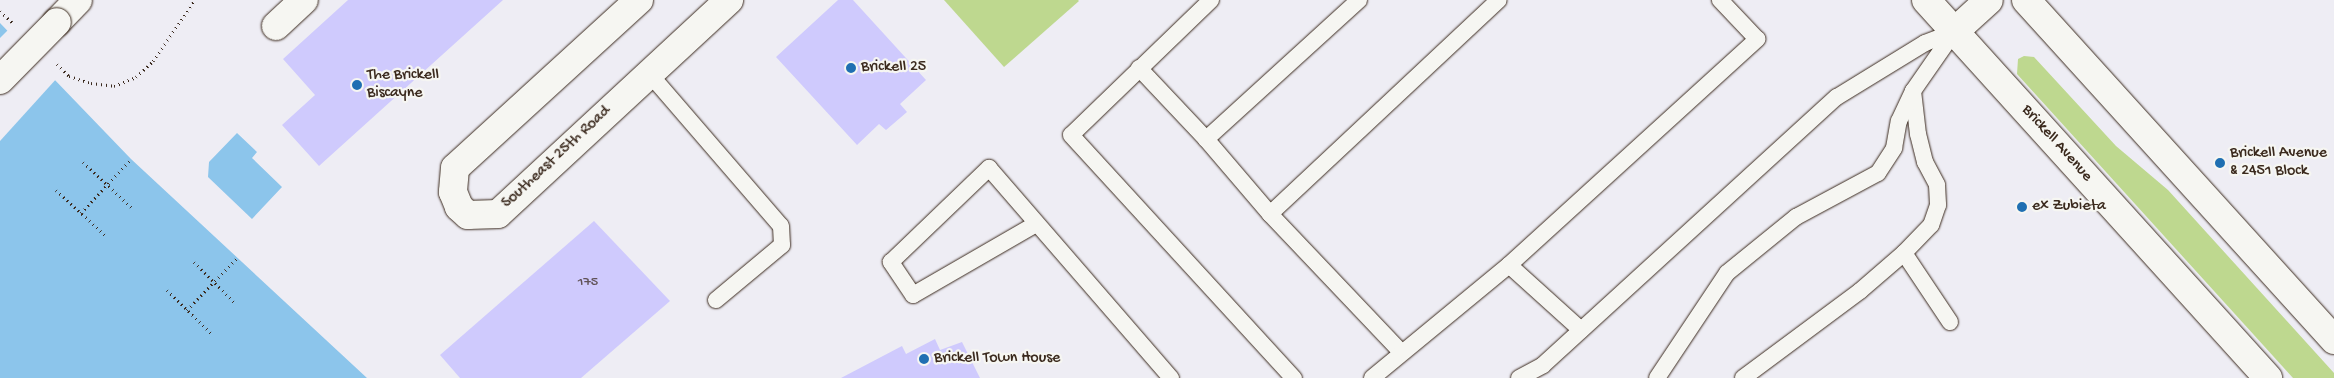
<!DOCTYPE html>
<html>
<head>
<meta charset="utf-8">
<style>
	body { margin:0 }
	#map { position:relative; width:2334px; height:378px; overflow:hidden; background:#eeedf4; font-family:"Gochi Hand",sans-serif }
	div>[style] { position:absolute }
	.green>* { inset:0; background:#bed88f }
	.water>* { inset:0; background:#8cc5eb }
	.pier>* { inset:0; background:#eeedf4 }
	.building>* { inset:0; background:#cfcafd }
	.path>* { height:3px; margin-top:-1.5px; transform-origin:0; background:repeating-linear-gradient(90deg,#3b2a1e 0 1px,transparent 0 5px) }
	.roads { filter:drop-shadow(0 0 1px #3b2a1e) drop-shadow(0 0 1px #3b2a1e) }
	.service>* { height:16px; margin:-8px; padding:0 8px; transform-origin:8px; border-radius:8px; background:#f6f6f2 }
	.minor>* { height:28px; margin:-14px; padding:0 14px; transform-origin:14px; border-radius:14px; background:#f6f6f2 }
	.primary>* { height:28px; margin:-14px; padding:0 14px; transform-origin:14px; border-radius:14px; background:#f6f6f2 }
	.bridges { filter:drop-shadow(0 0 1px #3b2a1e) drop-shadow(0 0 1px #3b2a1e) }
	.primary-bridge>* { height:28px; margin:-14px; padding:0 14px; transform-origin:14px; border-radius:14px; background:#f6f6f2 }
	.dots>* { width:14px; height:14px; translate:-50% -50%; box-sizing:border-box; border:2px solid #f6f6f2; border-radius:50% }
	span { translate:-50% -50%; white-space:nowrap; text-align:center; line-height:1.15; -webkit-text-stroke:4.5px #f6f6f2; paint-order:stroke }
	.number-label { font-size:14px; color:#605256 }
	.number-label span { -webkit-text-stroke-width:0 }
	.poi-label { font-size:16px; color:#3b2a1e }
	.left { translate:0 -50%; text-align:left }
	.street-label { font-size:16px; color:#3b2a1e }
</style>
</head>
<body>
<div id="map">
	<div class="green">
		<i style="clip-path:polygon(944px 0,1078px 0,1079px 1px,1004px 67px)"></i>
		<i style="clip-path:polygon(2024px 56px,2034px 57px,2116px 146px,2168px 190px,2334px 373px,2334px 378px,2293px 378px,2017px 74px,2018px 59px)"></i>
	</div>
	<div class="water">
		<i style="clip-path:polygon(0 23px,131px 159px,367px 378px,0 378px)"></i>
		<i style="clip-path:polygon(237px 133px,257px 152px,252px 158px,282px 187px,252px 219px,208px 177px,209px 162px)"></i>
	</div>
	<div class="pier">
		<i style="clip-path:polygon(9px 29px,58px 77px,0 141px,0 38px)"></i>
	</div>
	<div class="building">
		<i style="clip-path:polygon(348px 0,503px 0,319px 166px,282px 125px,315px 95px,283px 59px)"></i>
		<i style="clip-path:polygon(838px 0,853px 0,926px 80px,900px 104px,907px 112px,886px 130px,879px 124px,857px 145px,776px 57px)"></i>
		<i style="clip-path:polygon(594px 221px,670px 301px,581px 378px,460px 378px,440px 355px)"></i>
		<i style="clip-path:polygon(935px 339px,940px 350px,962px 342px,980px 378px,841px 378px,902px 346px,906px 354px)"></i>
	</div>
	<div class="path">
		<i style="left:0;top:11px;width:19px;rotate:43deg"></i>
		<i style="left:57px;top:64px;width:17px;rotate:45deg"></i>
		<i style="left:69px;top:76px;width:23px;rotate:18deg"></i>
		<i style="left:91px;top:83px;width:23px;rotate:7deg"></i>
		<i style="left:114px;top:86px;width:24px;rotate:-22deg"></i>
		<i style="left:136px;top:77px;width:23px;rotate:-43deg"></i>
		<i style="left:153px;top:61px;width:74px;rotate:-55.5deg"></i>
		<i style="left:83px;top:162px;width:66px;rotate:43.2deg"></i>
		<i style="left:56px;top:190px;width:67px;rotate:42.6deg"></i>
		<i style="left:81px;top:213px;width:74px;rotate:-47.2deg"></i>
		<i style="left:194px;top:262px;width:59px;rotate:45deg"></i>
		<i style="left:167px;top:290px;width:63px;rotate:44.4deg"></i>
		<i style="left:187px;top:310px;width:72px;rotate:-46.1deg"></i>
	</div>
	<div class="roads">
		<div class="service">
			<i style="left:1211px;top:0;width:194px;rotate:136deg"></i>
			<i style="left:1071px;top:135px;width:330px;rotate:47.5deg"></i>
			<i style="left:1359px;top:0;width:207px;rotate:137.7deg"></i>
			<i style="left:1206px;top:139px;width:99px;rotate:49.5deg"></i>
			<i style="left:1270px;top:214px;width:313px;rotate:-43.1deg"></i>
			<i style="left:1139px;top:68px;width:98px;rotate:46.7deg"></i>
			<i style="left:648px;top:72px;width:203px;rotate:49.2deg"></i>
			<i style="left:781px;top:226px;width:19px;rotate:87deg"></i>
			<i style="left:782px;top:245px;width:86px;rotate:140.2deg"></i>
			<i style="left:1913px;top:91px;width:43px;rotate:83.4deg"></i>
			<i style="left:1918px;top:134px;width:29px;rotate:76deg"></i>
			<i style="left:1925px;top:162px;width:26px;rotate:62deg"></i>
			<i style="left:1937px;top:185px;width:20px;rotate:87deg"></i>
			<i style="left:1938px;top:205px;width:21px;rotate:109deg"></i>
			<i style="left:1931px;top:225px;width:39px;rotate:134deg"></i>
			<i style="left:1904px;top:253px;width:83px;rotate:56.3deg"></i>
			<i style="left:1270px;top:214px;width:189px;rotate:46.5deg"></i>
			<i style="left:1036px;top:224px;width:142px;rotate:150deg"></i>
			<i style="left:913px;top:295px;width:40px;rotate:-124deg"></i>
			<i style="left:891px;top:262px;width:136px;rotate:-43.8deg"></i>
			<i style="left:989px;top:168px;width:278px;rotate:49.1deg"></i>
			<i style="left:1509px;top:265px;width:97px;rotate:42.1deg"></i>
			<i style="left:1372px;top:378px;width:178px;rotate:-39.5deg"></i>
			<i style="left:1509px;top:265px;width:336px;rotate:-42.3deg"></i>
			<i style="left:1757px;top:39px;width:54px;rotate:-133.5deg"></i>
			<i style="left:1519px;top:378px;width:27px;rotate:-28deg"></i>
			<i style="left:1543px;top:365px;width:398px;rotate:-42.4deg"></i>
			<i style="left:1837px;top:97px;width:103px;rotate:-31.5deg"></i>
			<i style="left:1925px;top:43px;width:31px;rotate:-21deg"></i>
			<i style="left:1657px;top:378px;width:126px;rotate:-56.3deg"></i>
			<i style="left:1727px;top:273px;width:89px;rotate:-39.1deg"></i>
			<i style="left:1796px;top:217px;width:93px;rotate:-28.2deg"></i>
			<i style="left:1878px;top:173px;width:30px;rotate:-57deg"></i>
			<i style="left:1894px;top:148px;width:27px;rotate:-80deg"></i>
			<i style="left:1899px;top:121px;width:33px;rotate:-65deg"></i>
			<i style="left:1913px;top:91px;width:72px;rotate:-55.2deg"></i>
			<i style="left:1743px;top:378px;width:146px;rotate:-36.6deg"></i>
			<i style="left:1860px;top:291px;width:58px;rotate:-40.8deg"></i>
		</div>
		<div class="minor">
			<i style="left:639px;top:0;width:249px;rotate:137.6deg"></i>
			<i style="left:455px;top:168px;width:24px;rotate:95deg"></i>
			<i style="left:453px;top:192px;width:16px;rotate:68deg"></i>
			<i style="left:459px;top:207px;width:12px;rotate:42deg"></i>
			<i style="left:468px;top:215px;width:30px;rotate:-2deg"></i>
			<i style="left:498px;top:214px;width:315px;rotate:-42.8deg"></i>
			<i style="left:276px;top:26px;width:38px;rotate:-43deg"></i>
		</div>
		<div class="primary">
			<i style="left:1926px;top:0;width:510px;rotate:47.86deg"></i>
			<i style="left:2026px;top:0;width:459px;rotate:47.8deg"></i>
			<i style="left:57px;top:22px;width:30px;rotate:-46deg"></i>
			<i style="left:1954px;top:32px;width:47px;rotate:-42.4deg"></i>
		</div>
	</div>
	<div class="bridges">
		<div class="primary-bridge">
			<i style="left:0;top:80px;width:81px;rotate:-45.5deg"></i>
		</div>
	</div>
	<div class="dots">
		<i style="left:851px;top:68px;background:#1f6fb2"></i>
		<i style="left:357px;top:85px;background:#1f6fb2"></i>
		<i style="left:2220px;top:163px;background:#1f6fb2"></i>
		<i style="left:2022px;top:207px;background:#1f6fb2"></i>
		<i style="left:924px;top:359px;background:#1f6fb2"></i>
	</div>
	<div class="number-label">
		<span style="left:588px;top:283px">175</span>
	</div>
	<div class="poi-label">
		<span class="left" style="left:861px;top:68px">Brickell 25</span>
		<span class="left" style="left:367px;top:85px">The Brickell<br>Biscayne</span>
		<span class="left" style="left:2230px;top:163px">Brickell Avenue<br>&amp; 2451 Block</span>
		<span class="left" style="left:2032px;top:207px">ex Zubieta</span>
		<span class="left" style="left:934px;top:359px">Brickell Town House</span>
	</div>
	<div class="street-label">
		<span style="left:2056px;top:144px;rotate:48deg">Brickell Avenue</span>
		<span style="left:557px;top:158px;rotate:-43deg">Southeast 25th Road</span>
	</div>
</div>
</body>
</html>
